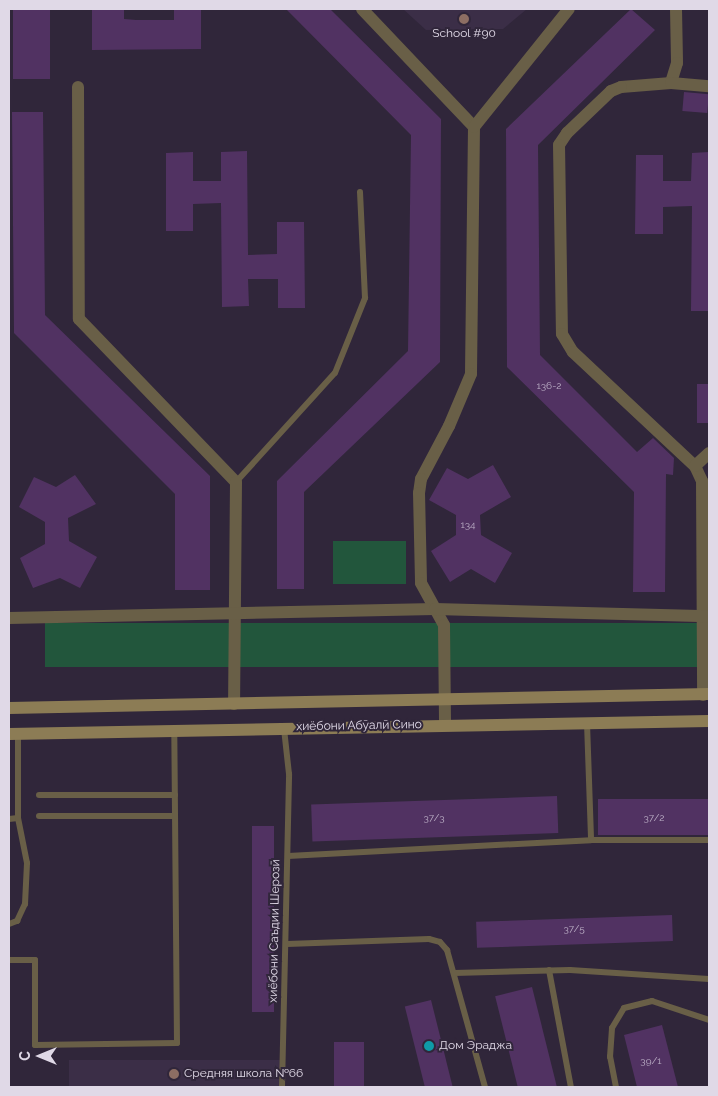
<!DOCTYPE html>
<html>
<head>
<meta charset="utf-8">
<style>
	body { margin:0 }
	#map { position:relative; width:718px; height:1096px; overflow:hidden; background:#30263a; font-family:Raleway,sans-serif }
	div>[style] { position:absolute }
	.built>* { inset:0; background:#3b2e47; transform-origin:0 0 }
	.green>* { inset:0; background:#22563c; transform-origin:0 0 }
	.building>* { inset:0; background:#513262; transform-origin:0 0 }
	.lane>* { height:6px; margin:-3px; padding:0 3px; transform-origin:3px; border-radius:3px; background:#695f47 }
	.street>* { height:12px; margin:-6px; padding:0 6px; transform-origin:6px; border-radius:6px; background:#695f47 }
	.secondary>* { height:12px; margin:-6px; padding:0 6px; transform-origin:6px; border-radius:6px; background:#8c7c55 }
	.dots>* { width:14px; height:14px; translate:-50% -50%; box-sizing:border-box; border:2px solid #30263a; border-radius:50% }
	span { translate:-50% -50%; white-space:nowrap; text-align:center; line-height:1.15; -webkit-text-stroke:4px #30263a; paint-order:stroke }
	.number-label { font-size:10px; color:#bcafc6 }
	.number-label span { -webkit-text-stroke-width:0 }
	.poi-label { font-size:12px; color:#e0d9e7 }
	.left { translate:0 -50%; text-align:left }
	.street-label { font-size:12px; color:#e0d9e7 }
	.frame { position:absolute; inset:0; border:10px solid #e0d9e7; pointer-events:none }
	.north { position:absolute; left:15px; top:1031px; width:50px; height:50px; -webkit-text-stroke:4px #30263a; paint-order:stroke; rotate:270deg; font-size:14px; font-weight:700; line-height:20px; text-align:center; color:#e0d9e7 }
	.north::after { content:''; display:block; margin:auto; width:18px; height:22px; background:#e0d9e7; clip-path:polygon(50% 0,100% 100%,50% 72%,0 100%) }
</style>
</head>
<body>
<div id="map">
	<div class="built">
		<i style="clip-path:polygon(403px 9px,527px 9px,503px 29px,426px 30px)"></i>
		<i style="left:281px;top:1060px;width:27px;height:212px;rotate:90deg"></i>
	</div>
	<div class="green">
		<i style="left:406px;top:541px;width:43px;height:73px;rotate:90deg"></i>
		<i style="left:709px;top:623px;width:44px;height:664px;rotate:90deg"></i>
	</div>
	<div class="building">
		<i style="left:13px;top:9px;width:37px;height:70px"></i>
		<i style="clip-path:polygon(92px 9px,124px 9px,124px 19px,136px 20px,174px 20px,174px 9px,201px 9px,201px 49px,92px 50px)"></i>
		<i style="clip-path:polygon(286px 9px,330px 9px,441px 119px,440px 362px,304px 492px,304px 589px,277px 589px,277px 481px,408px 351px,411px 135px)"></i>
		<i style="clip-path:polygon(631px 9px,655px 30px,538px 145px,540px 355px,637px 452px,653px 438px,674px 458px,673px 475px,666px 474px,665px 592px,633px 592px,634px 492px,507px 367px,506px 129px)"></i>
		<i style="left:684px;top:92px;width:25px;height:19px;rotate:5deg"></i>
		<i style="clip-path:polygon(12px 112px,43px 112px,45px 315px,210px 476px,210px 590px,175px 590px,175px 494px,14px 333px)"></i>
		<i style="clip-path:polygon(247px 151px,248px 255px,277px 254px,277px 222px,304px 222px,305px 308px,278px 308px,278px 279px,248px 279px,249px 306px,222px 307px,221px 203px,193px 204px,193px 231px,166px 231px,166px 153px,193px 152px,193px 181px,221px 181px,221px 152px)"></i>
		<i style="clip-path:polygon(709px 152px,709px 311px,691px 311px,692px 206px,663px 207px,663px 234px,635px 234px,636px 155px,663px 155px,663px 181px,691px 181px,692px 153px)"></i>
		<i style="left:709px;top:384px;width:39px;height:12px;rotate:90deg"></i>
		<i style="clip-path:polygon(493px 465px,511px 497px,480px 515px,481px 535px,512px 553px,495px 583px,471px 569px,450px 582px,431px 551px,456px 535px,456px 515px,429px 500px,447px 468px,468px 479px)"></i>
		<i style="clip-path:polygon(75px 475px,96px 504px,68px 518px,69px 541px,97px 557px,80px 588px,60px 578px,33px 588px,20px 558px,45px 544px,45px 522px,19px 507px,34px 477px,56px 487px)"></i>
		<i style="left:557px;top:796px;width:37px;height:246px;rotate:88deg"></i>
		<i style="left:709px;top:799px;width:36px;height:111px;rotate:90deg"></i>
		<i style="left:252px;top:826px;width:22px;height:186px"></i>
		<i style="left:672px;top:915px;width:26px;height:196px;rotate:88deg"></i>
		<i style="left:532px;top:987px;width:103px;height:38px;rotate:76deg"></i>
		<i style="left:431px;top:1000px;width:90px;height:27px;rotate:76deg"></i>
		<i style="clip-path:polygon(662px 1025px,678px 1087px,637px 1087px,624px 1035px)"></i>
		<i style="left:334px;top:1042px;width:30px;height:45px"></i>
	</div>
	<div class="lane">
		<i style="left:236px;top:482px;width:147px;rotate:-47.8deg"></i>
		<i style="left:335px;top:373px;width:81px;rotate:-68.2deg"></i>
		<i style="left:365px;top:298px;width:106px;rotate:-92.7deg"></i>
		<i style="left:587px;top:723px;width:117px;rotate:88deg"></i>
		<i style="left:39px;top:795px;width:136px"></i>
		<i style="left:39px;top:816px;width:136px"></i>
		<i style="left:9px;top:819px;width:9px;rotate:-6deg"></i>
		<i style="left:288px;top:856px;width:303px;rotate:-3deg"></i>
		<i style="left:591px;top:840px;width:118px"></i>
		<i style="left:9px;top:924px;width:9px;rotate:-21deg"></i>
		<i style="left:17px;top:921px;width:19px;rotate:-65deg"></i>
		<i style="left:25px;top:904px;width:41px;rotate:-87.2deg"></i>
		<i style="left:27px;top:863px;width:46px;rotate:-101.3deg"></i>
		<i style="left:18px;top:818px;width:84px;rotate:-90deg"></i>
		<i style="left:287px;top:944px;width:142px;rotate:-2deg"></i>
		<i style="left:429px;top:939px;width:11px;rotate:15deg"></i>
		<i style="left:440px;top:942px;width:11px;rotate:49deg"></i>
		<i style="left:447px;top:950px;width:142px;rotate:74.5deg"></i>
		<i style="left:9px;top:960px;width:26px"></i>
		<i style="left:35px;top:960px;width:85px;rotate:90deg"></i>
		<i style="left:35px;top:1045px;width:142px;rotate:-0.8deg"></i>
		<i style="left:177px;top:1043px;width:313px;rotate:-90.5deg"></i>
		<i style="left:549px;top:970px;width:119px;rotate:79.4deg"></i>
		<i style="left:454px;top:973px;width:116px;rotate:-1.5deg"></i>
		<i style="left:570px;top:970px;width:139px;rotate:3.7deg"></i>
		<i style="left:282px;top:1087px;width:313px;rotate:-88.7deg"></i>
		<i style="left:289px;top:774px;width:45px;rotate:-96.3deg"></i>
		<i style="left:616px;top:1087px;width:31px;rotate:-101deg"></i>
		<i style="left:610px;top:1057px;width:29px;rotate:-86deg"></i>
		<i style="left:612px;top:1028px;width:23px;rotate:-59deg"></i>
		<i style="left:624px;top:1008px;width:29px;rotate:-14deg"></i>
		<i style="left:652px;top:1001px;width:60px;rotate:18.4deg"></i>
	</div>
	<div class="street">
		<i style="left:362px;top:9px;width:163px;rotate:46.5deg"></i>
		<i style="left:474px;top:127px;width:247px;rotate:90.7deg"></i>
		<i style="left:471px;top:374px;width:56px;rotate:112.9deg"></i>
		<i style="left:449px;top:426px;width:60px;rotate:117.8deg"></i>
		<i style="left:421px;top:479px;width:14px;rotate:98deg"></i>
		<i style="left:419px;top:493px;width:90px;rotate:88.7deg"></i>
		<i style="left:421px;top:583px;width:48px;rotate:61.3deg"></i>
		<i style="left:444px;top:625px;width:100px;rotate:89.4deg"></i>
		<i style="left:676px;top:9px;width:54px;rotate:88.9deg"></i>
		<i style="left:677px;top:63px;width:21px;rotate:107deg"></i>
		<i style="left:671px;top:83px;width:50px;rotate:175.4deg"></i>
		<i style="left:621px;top:87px;width:11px;rotate:158deg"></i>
		<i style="left:611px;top:91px;width:61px;rotate:136.3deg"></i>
		<i style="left:567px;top:133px;width:14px;rotate:124deg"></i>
		<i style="left:559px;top:145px;width:189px;rotate:89.1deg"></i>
		<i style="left:562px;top:334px;width:21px;rotate:59deg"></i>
		<i style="left:573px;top:352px;width:167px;rotate:43.1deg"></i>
		<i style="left:695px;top:466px;width:17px;rotate:65deg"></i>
		<i style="left:702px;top:481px;width:214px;rotate:89.7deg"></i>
		<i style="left:671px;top:83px;width:38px;rotate:5deg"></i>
		<i style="left:78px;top:87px;width:232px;rotate:89.8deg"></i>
		<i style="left:79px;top:319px;width:226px;rotate:46.1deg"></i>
		<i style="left:236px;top:482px;width:222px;rotate:90.5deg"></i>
		<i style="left:474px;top:127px;width:151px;rotate:-51.2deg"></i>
		<i style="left:695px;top:466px;width:19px;rotate:-43deg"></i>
		<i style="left:9px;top:618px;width:426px;rotate:-1.2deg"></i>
		<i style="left:435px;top:609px;width:274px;rotate:1.5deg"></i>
	</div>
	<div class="secondary">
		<i style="left:9px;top:708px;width:700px;rotate:-1.15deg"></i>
		<i style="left:9px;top:734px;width:700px;rotate:-1.06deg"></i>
	</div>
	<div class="dots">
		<i style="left:464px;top:19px;background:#8d6e63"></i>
		<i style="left:429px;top:1046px;background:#0f9aa8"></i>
		<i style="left:174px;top:1074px;background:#8d6e63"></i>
	</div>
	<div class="number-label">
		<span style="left:549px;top:386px">136-2</span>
		<span style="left:468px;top:525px">134</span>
		<span style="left:434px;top:818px">37/3</span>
		<span style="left:654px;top:818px">37/2</span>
		<span style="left:574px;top:929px">37/5</span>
		<span style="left:651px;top:1061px">39/1</span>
	</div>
	<div class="poi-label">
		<span style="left:464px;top:34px">School #90</span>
		<span class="left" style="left:439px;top:1046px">Дом Эраджа</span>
		<span class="left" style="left:184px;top:1074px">Средняя школа №66</span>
	</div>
	<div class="street-label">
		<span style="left:359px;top:726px;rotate:-1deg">хиёбони Абӯалӣ Сино</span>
		<span style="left:275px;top:931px;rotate:-89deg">хиёбони Саъдии Шерозӣ</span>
	</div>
	<div class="frame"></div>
	<div class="north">С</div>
</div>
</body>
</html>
